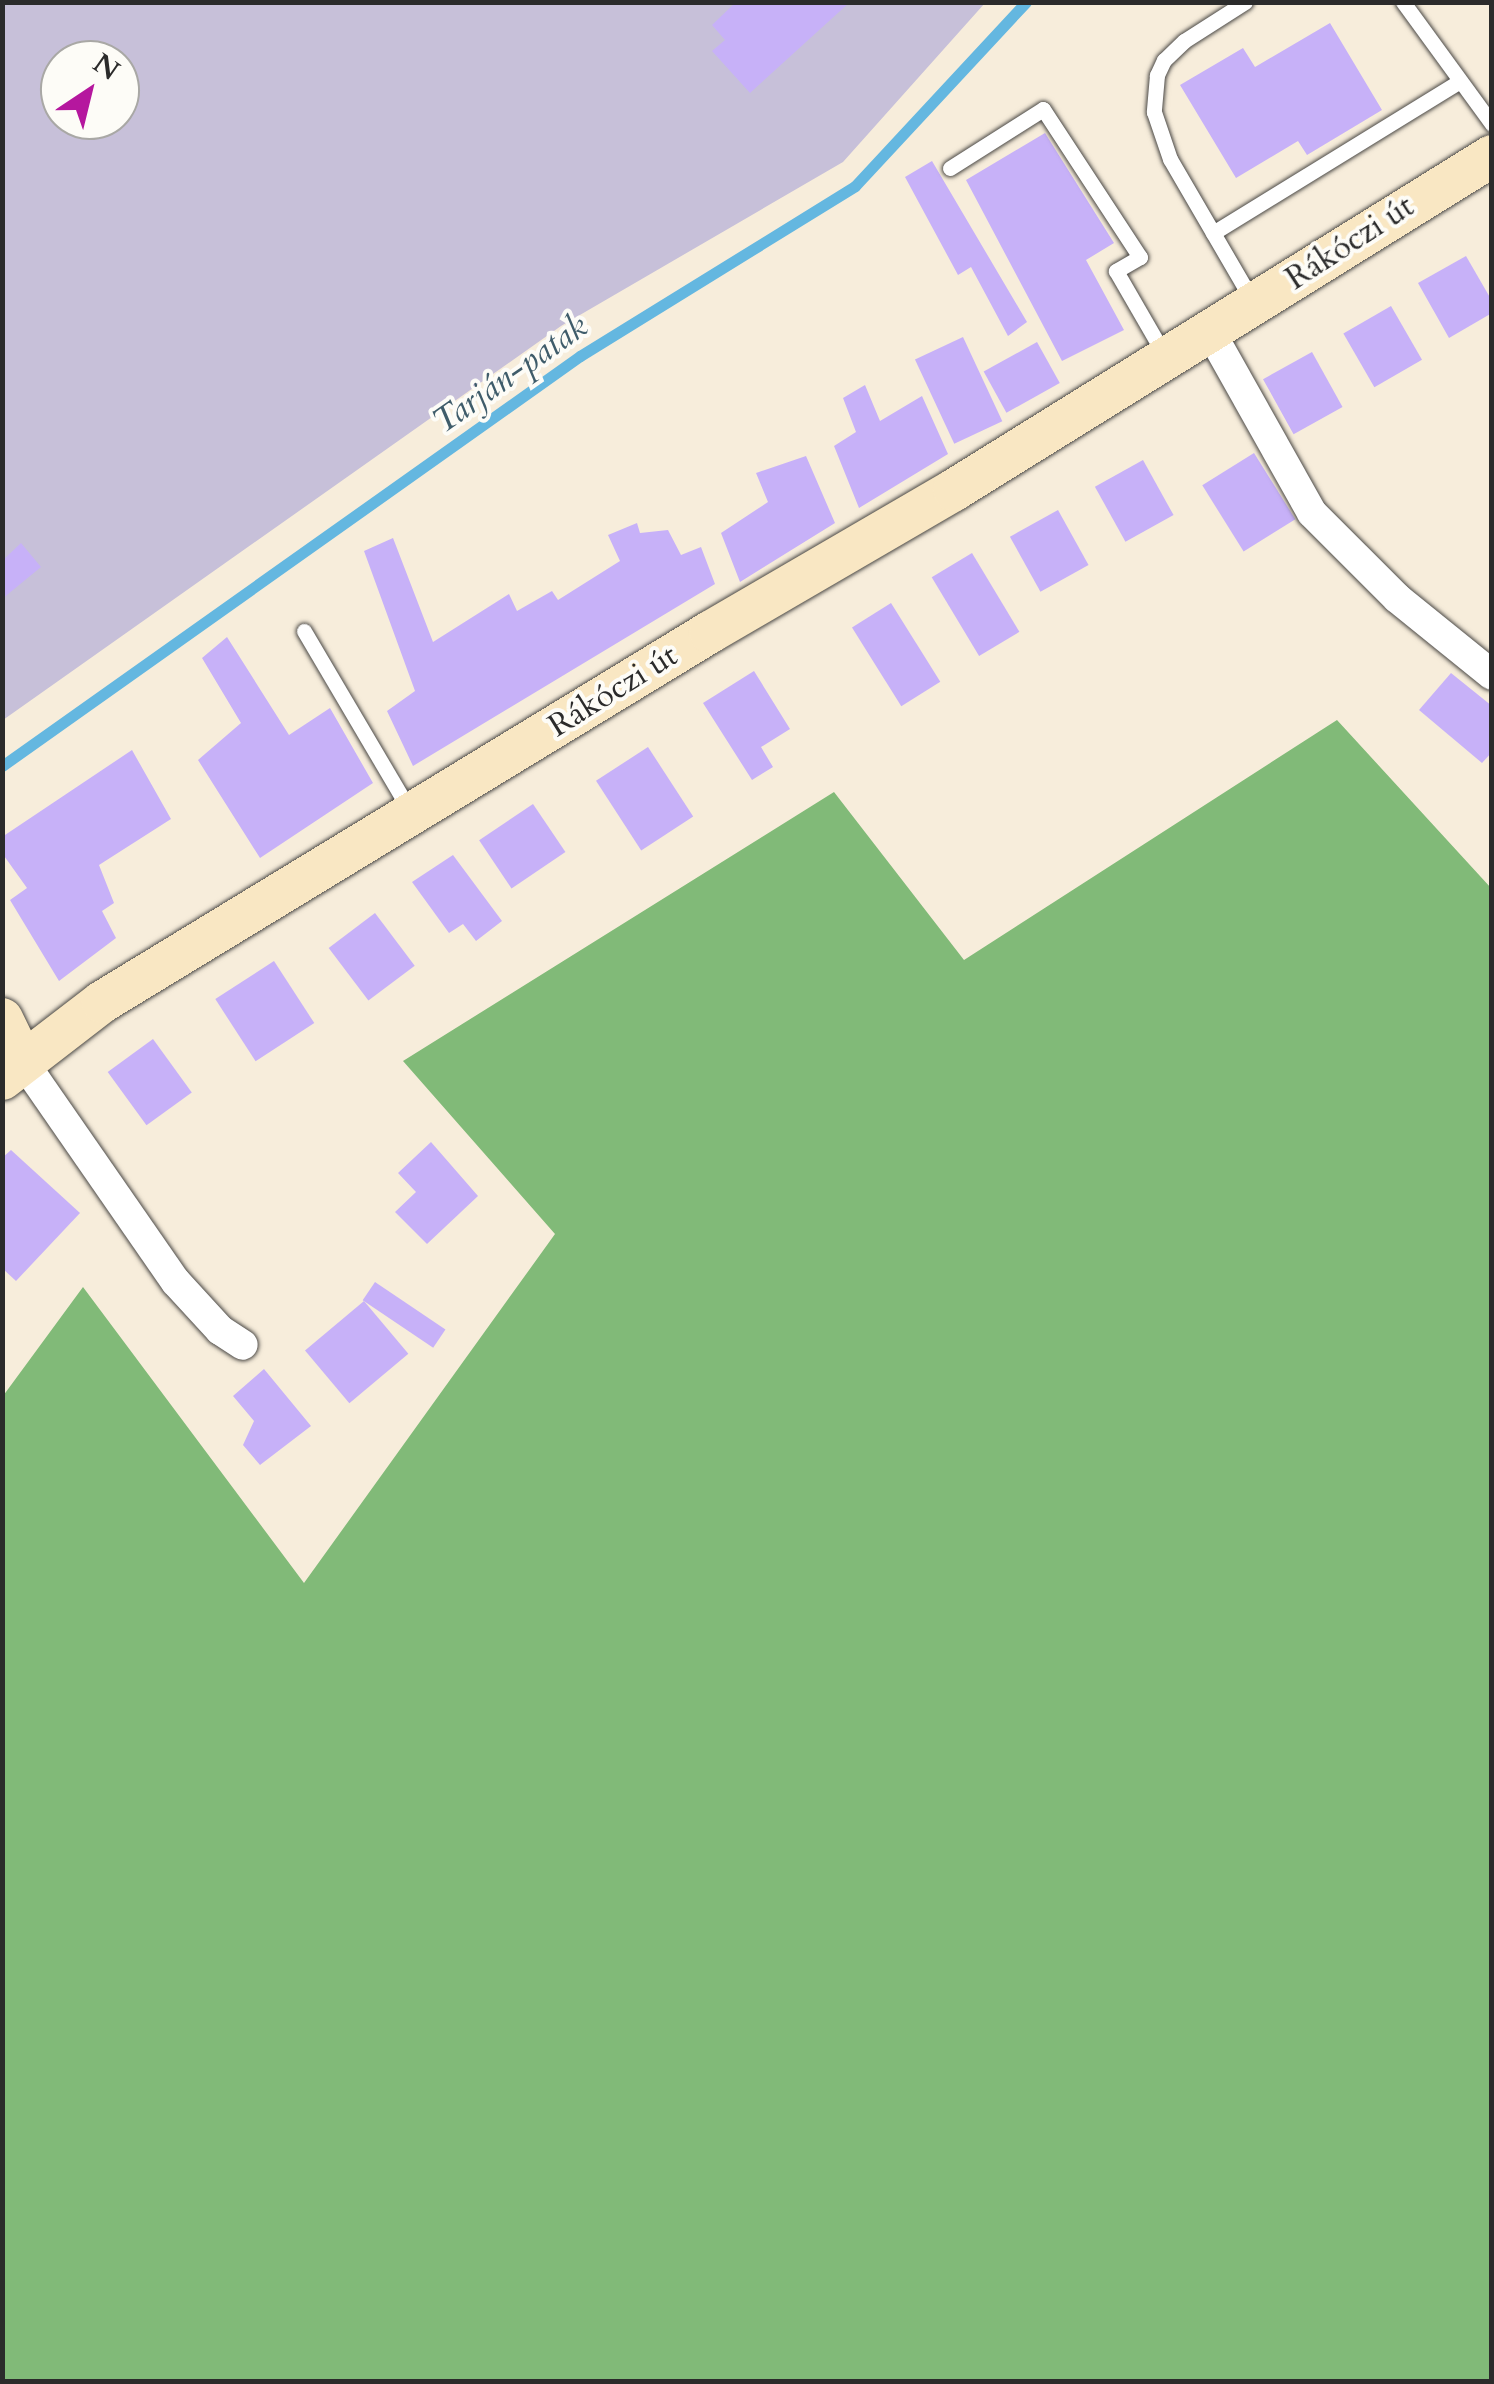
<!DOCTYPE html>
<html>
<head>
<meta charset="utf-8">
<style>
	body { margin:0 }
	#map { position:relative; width:1494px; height:2384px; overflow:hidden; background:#f7eddb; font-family:Cardo,serif }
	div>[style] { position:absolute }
	.industrial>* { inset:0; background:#c7c0d9 }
	.forest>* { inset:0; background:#81ba78 }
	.stream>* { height:11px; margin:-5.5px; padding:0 5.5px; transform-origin:5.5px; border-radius:5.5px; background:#64b7e0 }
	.building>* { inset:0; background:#c7b1f8; transform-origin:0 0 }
	.roads { filter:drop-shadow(0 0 2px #4a4845) drop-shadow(0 0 2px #4a4845) }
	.lane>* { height:15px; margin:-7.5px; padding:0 7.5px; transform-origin:7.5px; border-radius:7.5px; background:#fff }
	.street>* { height:30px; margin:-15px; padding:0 15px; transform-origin:15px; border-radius:15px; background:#fff }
	.secondary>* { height:42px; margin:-21px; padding:0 21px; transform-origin:21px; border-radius:21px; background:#f9e7c3 }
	span { translate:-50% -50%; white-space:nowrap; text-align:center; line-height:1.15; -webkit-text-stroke:8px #fdfcf7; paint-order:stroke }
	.street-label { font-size:32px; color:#2b2b2b }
	.water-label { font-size:35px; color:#3f5c6a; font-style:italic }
	.frame { position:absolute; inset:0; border:5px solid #2b2b2b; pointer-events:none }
	.north { position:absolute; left:40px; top:40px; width:100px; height:100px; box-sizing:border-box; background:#fdfcf7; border:2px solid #a9a8a5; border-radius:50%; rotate:35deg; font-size:28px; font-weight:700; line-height:40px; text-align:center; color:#2b2b2b }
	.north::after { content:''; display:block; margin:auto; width:35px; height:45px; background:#b5179e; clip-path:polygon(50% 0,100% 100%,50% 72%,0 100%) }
</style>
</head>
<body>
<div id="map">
	<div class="industrial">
		<i style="clip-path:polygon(evenodd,3px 3px,985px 3px,843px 162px,561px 326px,3px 720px,3px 3px,60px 60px,120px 60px,120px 120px,60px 120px,60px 60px)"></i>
	</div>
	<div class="forest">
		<i style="clip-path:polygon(1337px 720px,1491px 888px,1491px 2381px,3px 2381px,3px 1396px,83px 1287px,304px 1583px,555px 1234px,403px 1061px,834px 792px,964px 960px)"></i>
	</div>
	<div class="stream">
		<i style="left:2px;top:766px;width:709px;rotate:-35.35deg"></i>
		<i style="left:580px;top:356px;width:323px;rotate:-31.7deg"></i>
		<i style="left:855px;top:186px;width:251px;rotate:-47.1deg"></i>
	</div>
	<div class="building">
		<i style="clip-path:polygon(736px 2px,850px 2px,750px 93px,712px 51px,725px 40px,712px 25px)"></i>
		<i style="clip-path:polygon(1330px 23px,1382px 110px,1307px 155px,1298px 141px,1236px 178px,1180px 85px,1243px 48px,1255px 67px)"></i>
		<i style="clip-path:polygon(1045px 133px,1114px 243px,1086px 260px,1124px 330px,1062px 361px,966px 180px)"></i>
		<i style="clip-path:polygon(932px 161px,1027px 322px,1008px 336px,971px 267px,958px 275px,905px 177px)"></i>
		<i style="clip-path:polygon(1466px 256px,1492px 301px,1492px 313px,1449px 338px,1418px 283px)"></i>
		<i style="left:1391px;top:306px;width:62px;height:55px;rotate:60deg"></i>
		<i style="left:963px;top:337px;width:93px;height:53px;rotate:65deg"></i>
		<i style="left:1037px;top:342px;width:47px;height:61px;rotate:61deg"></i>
		<i style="left:1312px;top:352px;width:63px;height:56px;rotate:61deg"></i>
		<i style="clip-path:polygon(865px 385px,880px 421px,922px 396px,948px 454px,859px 508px,834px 446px,856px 432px,843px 398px)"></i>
		<i style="left:1254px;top:453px;width:78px;height:61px;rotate:58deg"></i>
		<i style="clip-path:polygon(806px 456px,835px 523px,740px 582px,721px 533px,768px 502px,756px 473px)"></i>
		<i style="left:1143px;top:460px;width:63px;height:55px;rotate:61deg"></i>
		<i style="left:1058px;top:510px;width:63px;height:55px;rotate:61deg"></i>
		<i style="clip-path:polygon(637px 523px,640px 533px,668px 530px,681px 555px,701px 547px,715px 584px,413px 766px,387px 711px,415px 691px,364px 551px,393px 538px,433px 642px,509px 594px,517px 611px,552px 591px,558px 600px,620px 561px,608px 535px)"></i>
		<i style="clip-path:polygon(21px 543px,41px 567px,2px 599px,2px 561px)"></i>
		<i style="left:972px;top:553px;width:92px;height:47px;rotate:59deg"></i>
		<i style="left:891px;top:603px;width:93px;height:46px;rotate:58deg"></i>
		<i style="clip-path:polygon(227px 637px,289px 735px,330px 708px,373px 783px,260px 858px,198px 760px,241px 723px,202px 658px)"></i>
		<i style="clip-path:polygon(754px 671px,790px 729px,761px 747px,773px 767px,752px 780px,703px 703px)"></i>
		<i style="clip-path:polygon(1451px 673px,1492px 706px,1492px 752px,1482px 763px,1419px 710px)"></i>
		<i style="left:648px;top:747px;width:83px;height:62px;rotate:57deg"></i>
		<i style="clip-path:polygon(132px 750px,171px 819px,99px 865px,114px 903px,102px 911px,116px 938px,59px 981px,10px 900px,27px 888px,2px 853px,2px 837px)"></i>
		<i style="left:533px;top:804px;width:58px;height:65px;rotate:56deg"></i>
		<i style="clip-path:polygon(453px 855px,502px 921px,476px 941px,463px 924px,449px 933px,412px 882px)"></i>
		<i style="left:375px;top:913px;width:66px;height:58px;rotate:53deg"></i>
		<i style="left:274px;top:961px;width:74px;height:70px;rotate:57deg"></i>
		<i style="left:153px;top:1039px;width:66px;height:56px;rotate:54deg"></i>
		<i style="clip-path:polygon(431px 1142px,478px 1196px,427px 1244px,395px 1212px,416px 1192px,398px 1173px)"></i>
		<i style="clip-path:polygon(11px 1150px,80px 1213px,16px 1281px,2px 1268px,2px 1158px)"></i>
		<i style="left:375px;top:1282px;width:85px;height:22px;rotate:34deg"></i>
		<i style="left:364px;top:1301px;width:69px;height:77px;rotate:50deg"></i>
		<i style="clip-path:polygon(264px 1369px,311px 1426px,260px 1465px,243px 1445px,254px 1421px,233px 1396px)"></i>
	</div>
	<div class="roads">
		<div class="lane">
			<i style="left:1245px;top:2px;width:72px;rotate:147.4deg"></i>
			<i style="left:1184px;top:41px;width:28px;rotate:136deg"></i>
			<i style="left:1164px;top:60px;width:17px;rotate:115deg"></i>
			<i style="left:1157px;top:75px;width:37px;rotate:95deg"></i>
			<i style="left:1154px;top:112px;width:50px;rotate:71.2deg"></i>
			<i style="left:1170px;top:159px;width:163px;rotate:59.8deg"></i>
			<i style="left:1403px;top:2px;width:151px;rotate:53.9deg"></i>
			<i style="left:950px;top:168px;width:110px;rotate:-32.4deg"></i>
			<i style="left:1043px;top:109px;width:177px;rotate:56.8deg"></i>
			<i style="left:1140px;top:257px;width:28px;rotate:150deg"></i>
			<i style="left:1116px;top:271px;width:98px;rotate:60deg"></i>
			<i style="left:1213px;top:233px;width:288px;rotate:-31.6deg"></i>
			<i style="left:304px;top:631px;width:211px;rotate:59.5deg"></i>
		</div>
		<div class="street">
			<i style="left:1211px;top:333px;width:206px;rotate:60.7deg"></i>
			<i style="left:1312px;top:513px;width:120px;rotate:45deg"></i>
			<i style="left:1397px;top:598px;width:122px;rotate:39deg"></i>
			<i style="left:22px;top:1060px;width:270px;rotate:55.3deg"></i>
			<i style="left:176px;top:1282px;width:65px;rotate:47.5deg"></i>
			<i style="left:220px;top:1330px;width:27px;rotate:33deg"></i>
		</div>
		<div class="secondary">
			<i style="left:2px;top:1019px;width:46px;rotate:64deg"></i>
			<i style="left:2px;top:1079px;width:126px;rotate:-37.6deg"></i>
			<i style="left:102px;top:1002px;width:712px;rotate:-31.32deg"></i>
			<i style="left:710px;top:632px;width:282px;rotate:-30.2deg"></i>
			<i style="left:954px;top:490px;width:633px;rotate:-31.83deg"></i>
		</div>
	</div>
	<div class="street-label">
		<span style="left:1350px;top:243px;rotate:-33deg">Rákóczi út</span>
		<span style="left:613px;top:691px;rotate:-32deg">Rákóczi út</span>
	</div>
	<div class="water-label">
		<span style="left:510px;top:374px;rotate:-35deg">Tarján-patak</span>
	</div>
	<div class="frame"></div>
	<div class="north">N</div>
</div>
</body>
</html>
